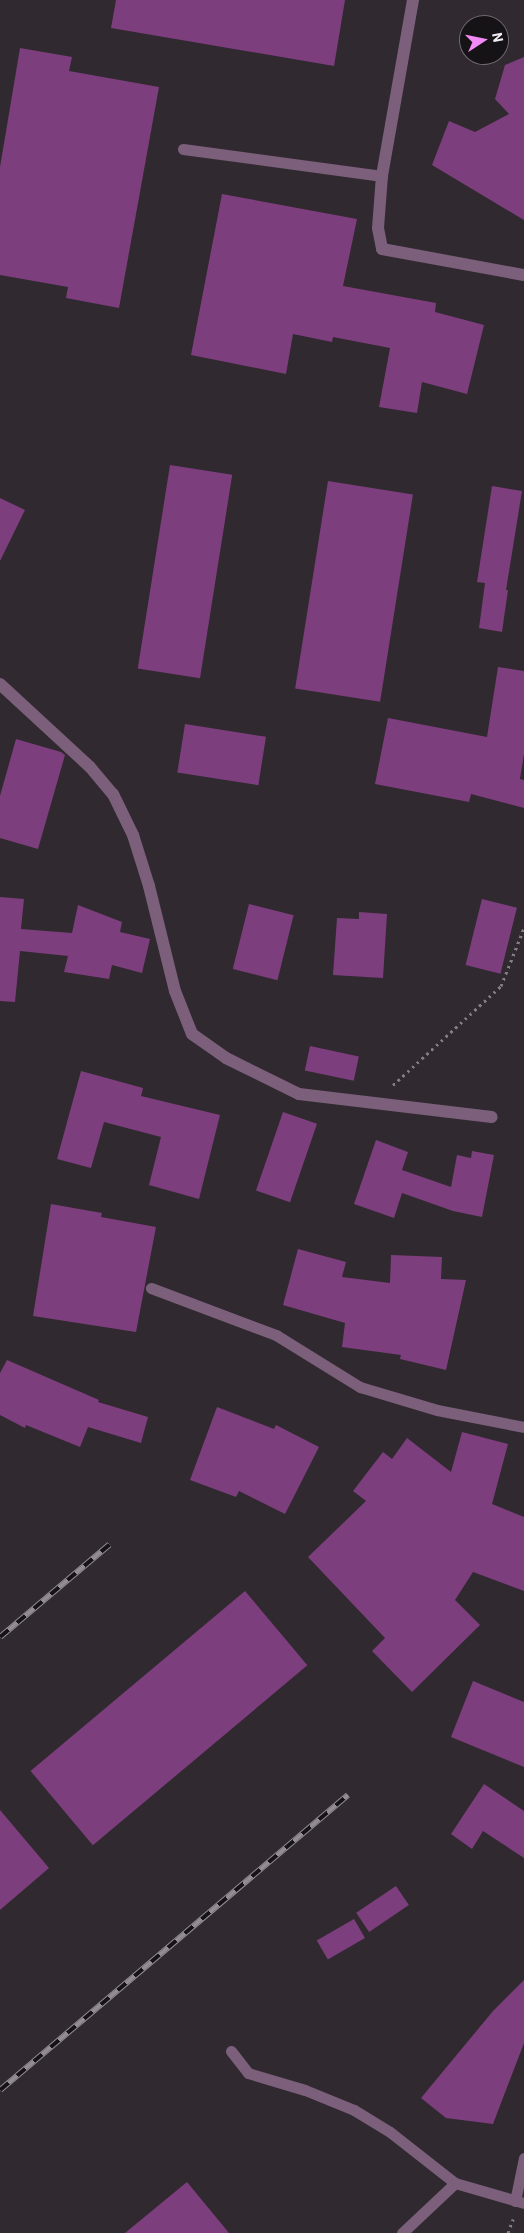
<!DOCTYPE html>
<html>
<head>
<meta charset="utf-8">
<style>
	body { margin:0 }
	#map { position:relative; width:524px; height:2233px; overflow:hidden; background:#302930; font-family:Barlow,sans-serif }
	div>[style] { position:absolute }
	.building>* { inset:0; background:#7d3e7e; transform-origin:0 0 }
	.path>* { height:3px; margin-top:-1.5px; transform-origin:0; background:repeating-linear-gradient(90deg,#847e84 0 2.5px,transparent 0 6.5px) }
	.service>* { height:11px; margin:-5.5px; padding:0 5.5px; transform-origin:5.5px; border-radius:5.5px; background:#7b5f7b }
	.minor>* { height:12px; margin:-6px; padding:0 6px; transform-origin:6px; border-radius:6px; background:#7b5f7b }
	.rail>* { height:5.5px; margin-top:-2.75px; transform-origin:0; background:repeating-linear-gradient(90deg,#161316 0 11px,#938d93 0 22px); box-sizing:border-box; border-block:1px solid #938d93 }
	span { translate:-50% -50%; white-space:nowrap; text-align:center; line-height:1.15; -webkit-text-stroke:5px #161316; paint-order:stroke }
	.north { position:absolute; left:459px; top:15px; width:50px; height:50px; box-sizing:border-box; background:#161316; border:1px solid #6e6a6e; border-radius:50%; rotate:79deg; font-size:14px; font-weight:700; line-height:20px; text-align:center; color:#f2edf2 }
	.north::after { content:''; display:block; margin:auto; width:18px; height:22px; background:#f18af4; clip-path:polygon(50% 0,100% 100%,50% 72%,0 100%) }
</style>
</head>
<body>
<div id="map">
	<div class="building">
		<i style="clip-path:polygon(116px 0,345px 0,334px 66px,111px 28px)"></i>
		<i style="clip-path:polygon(20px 48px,72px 57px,69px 71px,159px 87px,119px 308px,66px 298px,68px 287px,0 275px,0 167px)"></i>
		<i style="clip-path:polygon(524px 57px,524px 220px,432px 165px,449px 121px,475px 132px,509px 114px,495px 99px,505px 65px)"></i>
		<i style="clip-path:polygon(222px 194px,357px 219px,343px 286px,436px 303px,435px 312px,484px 325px,467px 394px,422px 382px,417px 413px,379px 407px,390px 348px,333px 337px,332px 342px,293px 334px,286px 374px,191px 355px)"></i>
		<i style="left:170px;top:465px;width:63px;height:206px;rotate:9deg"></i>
		<i style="left:328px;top:481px;width:86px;height:210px;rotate:9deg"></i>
		<i style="clip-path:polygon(492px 486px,522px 491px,506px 590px,508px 590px,502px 632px,479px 628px,485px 583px,477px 582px)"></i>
		<i style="clip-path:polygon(0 498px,25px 510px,0 561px)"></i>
		<i style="clip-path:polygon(498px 667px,524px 671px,524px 754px,520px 779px,524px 780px,524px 808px,471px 794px,469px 802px,375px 784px,388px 718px,487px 737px)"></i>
		<i style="left:185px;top:724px;width:82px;height:49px;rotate:9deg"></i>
		<i style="clip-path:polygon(16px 739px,61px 752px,65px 755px,38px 849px,0 838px,0 796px)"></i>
		<i style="clip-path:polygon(0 897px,24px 899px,21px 929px,72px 933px,78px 905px,122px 922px,120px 932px,150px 939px,142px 973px,112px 965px,109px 979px,64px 972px,68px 956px,20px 951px,15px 1002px,0 1001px)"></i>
		<i style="left:482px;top:899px;width:36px;height:68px;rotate:14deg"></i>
		<i style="left:249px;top:904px;width:46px;height:67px;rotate:14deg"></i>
		<i style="clip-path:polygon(359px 912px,387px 914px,383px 978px,333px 975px,337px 918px,359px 919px)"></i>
		<i style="left:310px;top:1046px;width:50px;height:25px;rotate:12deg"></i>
		<i style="clip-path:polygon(81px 1071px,143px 1088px,141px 1096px,220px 1115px,199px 1199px,149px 1185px,161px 1137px,104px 1122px,91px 1168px,57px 1159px)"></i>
		<i style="left:283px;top:1112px;width:36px;height:83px;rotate:19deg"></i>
		<i style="clip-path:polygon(376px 1140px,408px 1152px,402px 1170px,451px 1187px,457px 1155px,471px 1158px,472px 1151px,494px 1155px,482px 1217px,453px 1211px,402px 1193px,394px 1218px,354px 1204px)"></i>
		<i style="clip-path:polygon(51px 1204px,102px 1213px,101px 1217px,156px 1227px,136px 1332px,33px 1316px)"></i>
		<i style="clip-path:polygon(298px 1249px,346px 1262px,342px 1277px,390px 1283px,391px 1255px,442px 1257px,441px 1279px,466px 1280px,446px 1370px,400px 1359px,401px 1355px,342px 1347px,345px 1323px,283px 1305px)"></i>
		<i style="clip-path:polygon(7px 1360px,99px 1400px,98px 1402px,148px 1417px,141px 1443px,88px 1427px,80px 1447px,26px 1425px,25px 1428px,0 1415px,0 1373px)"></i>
		<i style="clip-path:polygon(217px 1407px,274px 1429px,276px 1425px,319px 1447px,285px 1514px,239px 1491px,236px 1497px,190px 1480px)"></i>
		<i style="clip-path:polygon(462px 1432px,508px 1444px,492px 1504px,524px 1517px,524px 1591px,473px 1572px,455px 1600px,480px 1625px,412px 1692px,372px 1651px,385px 1638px,308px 1557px,366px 1501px,353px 1491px,383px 1452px,392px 1459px,407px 1438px,451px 1472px)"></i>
		<i style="left:245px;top:1591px;width:97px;height:280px;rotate:50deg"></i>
		<i style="clip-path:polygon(473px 1681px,524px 1702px,524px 1767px,451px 1737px)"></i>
		<i style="clip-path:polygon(484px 1784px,524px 1811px,524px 1858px,483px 1831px,472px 1849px,451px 1834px)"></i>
		<i style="clip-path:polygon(0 1810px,49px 1868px,0 1910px)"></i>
		<i style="left:396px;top:1886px;width:23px;height:48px;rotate:56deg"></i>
		<i style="left:354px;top:1919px;width:22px;height:43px;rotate:60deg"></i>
		<i style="clip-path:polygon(524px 1980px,524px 2043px,493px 2124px,446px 2118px,421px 2098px,493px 2011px)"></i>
		<i style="clip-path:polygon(187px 2182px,229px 2233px,125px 2233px)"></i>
	</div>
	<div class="path">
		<i style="left:393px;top:1085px;width:147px;rotate:-42.5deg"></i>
		<i style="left:501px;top:986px;width:62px;rotate:-68.4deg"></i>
		<i style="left:508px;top:2233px;width:15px;rotate:-70deg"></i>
	</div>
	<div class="service">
		<i style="left:183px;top:149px;width:201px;rotate:7.7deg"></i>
		<i style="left:151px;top:1288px;width:134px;rotate:20.6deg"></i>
		<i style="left:276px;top:1335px;width:99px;rotate:31.8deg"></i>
		<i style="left:360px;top:1387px;width:80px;rotate:16.6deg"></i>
		<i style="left:437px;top:1410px;width:89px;rotate:11.1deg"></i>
		<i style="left:231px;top:2051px;width:28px;rotate:52deg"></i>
		<i style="left:248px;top:2073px;width:59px;rotate:16.6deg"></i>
		<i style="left:305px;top:2090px;width:53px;rotate:22.2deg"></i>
		<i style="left:354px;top:2110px;width:42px;rotate:31.4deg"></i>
		<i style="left:390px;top:2132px;width:83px;rotate:38.1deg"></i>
		<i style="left:455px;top:2183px;width:72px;rotate:16.2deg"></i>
		<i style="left:515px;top:2201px;width:44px;rotate:-78.2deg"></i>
		<i style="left:402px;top:2233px;width:73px;rotate:-43.3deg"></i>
	</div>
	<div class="minor">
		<i style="left:413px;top:0;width:179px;rotate:100deg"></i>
		<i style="left:382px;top:176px;width:52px;rotate:94.4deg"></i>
		<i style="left:378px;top:228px;width:21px;rotate:79deg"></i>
		<i style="left:382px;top:249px;width:144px;rotate:10.4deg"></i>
		<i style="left:0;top:684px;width:122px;rotate:42.7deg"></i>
		<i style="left:90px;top:767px;width:35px;rotate:50deg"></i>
		<i style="left:113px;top:794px;width:46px;rotate:64deg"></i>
		<i style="left:133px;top:835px;width:53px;rotate:72.6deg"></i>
		<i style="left:149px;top:886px;width:108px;rotate:76.1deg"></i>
		<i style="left:175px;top:991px;width:46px;rotate:68.4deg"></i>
		<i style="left:192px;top:1034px;width:42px;rotate:35.2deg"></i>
		<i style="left:226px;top:1058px;width:81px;rotate:26.3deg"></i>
		<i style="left:299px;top:1094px;width:194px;rotate:6.8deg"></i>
	</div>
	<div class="rail">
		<i style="left:0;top:1637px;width:143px;rotate:-40.2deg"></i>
		<i style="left:0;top:2090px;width:456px;rotate:-40.3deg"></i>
	</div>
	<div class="north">N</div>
</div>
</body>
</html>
